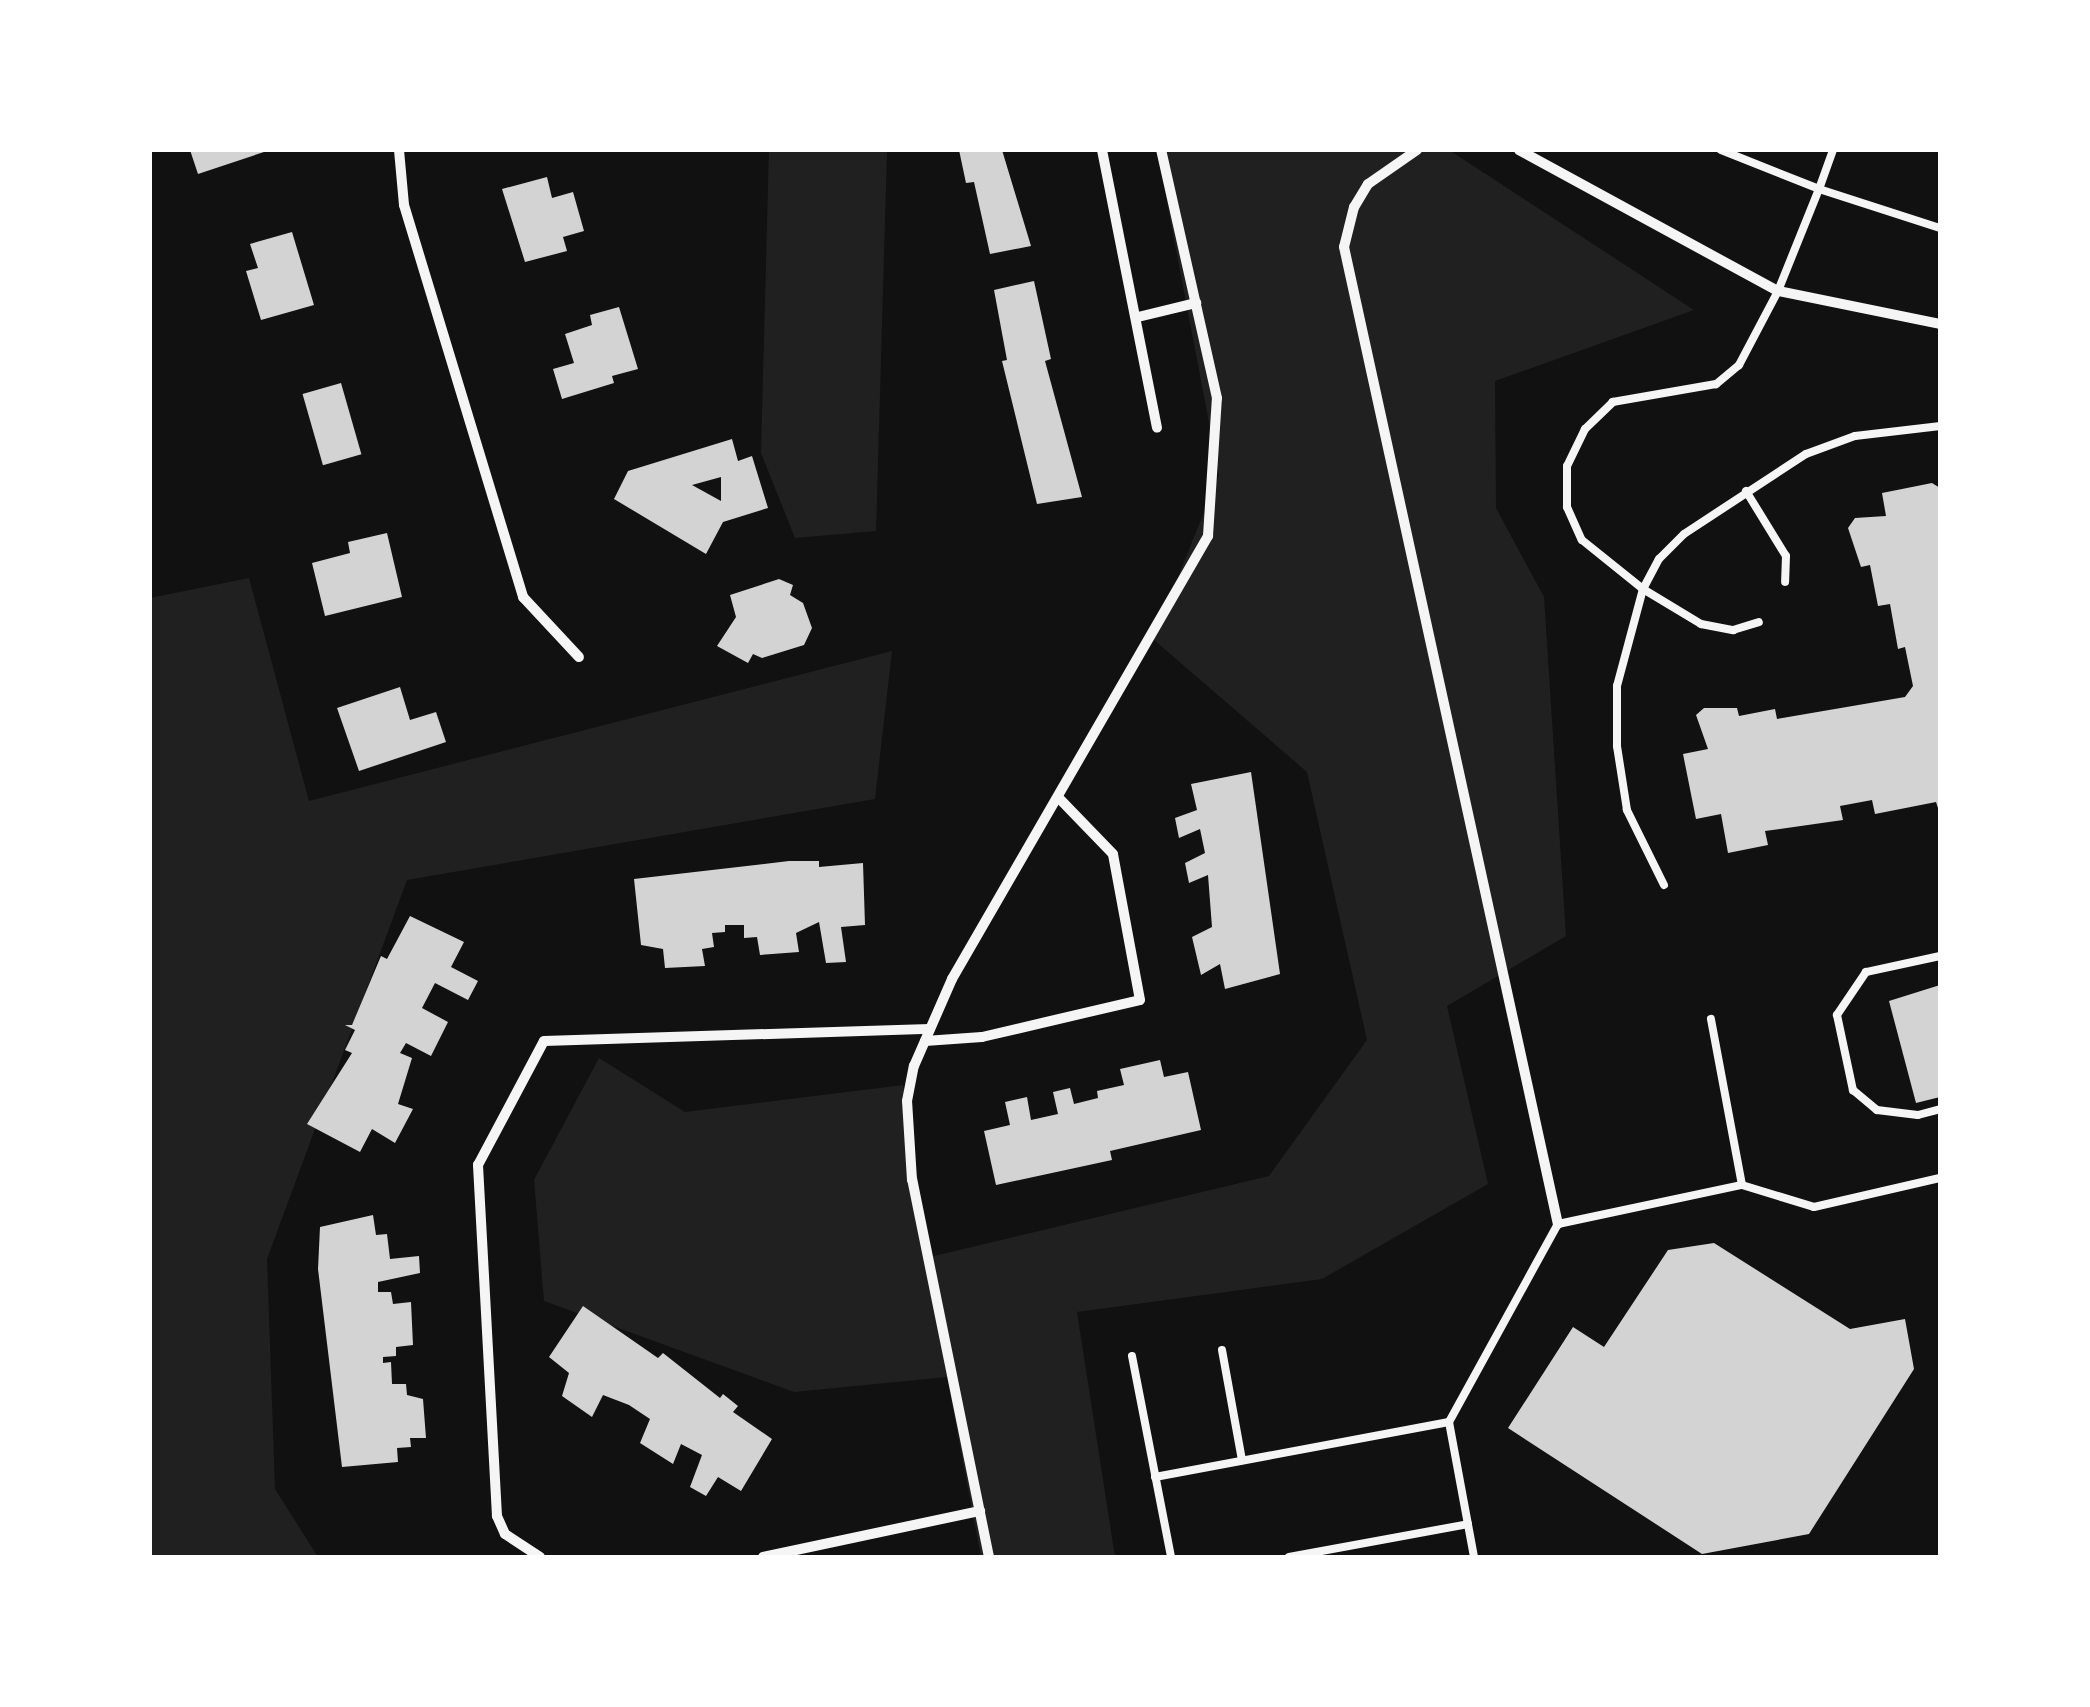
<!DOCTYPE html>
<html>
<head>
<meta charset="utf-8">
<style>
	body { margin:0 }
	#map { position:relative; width:2090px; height:1707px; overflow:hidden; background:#111; font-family:Overpass,sans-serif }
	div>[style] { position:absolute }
	.green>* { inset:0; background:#202020 }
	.building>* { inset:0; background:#d3d3d3; transform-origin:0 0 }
	.service>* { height:8px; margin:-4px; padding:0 4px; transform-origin:4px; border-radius:4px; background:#f5f5f5 }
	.minor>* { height:10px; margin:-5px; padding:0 5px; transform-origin:5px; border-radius:5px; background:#f5f5f5 }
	span { translate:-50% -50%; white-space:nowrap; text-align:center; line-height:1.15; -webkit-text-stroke:10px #fff; paint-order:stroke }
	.frame { position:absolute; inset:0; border:152px solid #fff; pointer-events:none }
</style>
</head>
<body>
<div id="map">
	<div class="green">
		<i style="clip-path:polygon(769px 150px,887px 150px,876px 531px,795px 538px,761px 453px)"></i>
		<i style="clip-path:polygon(1157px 150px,1449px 150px,1694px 310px,1495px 381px,1496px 508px,1544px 597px,1566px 936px,1447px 1006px,1488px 1184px,1322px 1279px,1077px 1312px,1115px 1557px,981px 1557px,947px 1377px,794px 1392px,544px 1301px,534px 1180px,599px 1058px,685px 1112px,903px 1085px,930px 1257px,1269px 1176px,1367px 1040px,1307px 772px,1153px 639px,1219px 475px)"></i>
		<i style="clip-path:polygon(249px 578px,309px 801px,892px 651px,875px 799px,407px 880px,267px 1259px,275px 1489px,318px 1557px,150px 1557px,150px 598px)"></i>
	</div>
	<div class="building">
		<i style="clip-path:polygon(190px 150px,266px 150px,267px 151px,198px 174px)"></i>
		<i style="clip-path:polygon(959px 150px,1002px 150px,1031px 246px,990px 254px,974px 182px,966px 183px)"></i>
		<i style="clip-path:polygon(547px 177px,552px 198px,573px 192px,584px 231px,563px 237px,567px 251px,525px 262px,502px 189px)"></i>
		<i style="clip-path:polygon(292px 232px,314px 305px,261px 320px,246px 271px,258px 268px,250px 244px)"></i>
		<i style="clip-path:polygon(1034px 281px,1051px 359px,1045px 361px,1082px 497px,1037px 504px,1002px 361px,1007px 360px,994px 290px)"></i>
		<i style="clip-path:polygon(619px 307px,638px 369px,612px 376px,614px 383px,562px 399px,553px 369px,574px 363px,565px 334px,592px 325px,590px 315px)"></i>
		<i style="left:341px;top:383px;width:74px;height:40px;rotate:74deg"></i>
		<i style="clip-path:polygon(evenodd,732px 439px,738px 461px,752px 456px,768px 508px,723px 522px,706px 554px,614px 499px,628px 471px,732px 439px,721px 477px,721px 501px,692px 485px,721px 477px)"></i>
		<i style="clip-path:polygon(1932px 483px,1940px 488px,1940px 814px,1936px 802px,1875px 814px,1872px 800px,1840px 806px,1843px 820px,1765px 831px,1768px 845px,1728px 853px,1721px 814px,1696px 819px,1683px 754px,1708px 749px,1696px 715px,1704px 708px,1737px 708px,1739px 716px,1775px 709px,1777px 719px,1905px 697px,1913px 686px,1905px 647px,1898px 649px,1890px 604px,1878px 606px,1870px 565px,1861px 567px,1848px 528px,1855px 518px,1886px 516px,1882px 493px)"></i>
		<i style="clip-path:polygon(387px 533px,402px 597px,325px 616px,312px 563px,350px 553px,348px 542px)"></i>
		<i style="clip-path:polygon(779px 579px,793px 585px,790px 595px,803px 603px,812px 628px,804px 645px,762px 658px,753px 654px,748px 663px,717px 646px,736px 617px,730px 595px)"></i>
		<i style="clip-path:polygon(400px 687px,410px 720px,436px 712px,446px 742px,359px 771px,337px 708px)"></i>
		<i style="clip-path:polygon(1251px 772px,1280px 974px,1225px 989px,1220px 964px,1201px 975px,1192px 937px,1212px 927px,1208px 875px,1189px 883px,1185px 863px,1205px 853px,1200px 829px,1179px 838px,1175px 818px,1197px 810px,1191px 784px)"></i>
		<i style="clip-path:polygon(789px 861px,819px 861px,819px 867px,863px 863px,865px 925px,841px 927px,846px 962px,826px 963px,819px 922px,796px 933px,799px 952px,760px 955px,757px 937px,744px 938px,744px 925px,725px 925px,725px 932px,712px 933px,714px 947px,702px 949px,705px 966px,665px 968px,663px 949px,641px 945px,634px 879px)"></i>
		<i style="clip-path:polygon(410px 916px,464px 942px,451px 967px,478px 981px,468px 1000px,435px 983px,422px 1008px,448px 1022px,431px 1056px,406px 1043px,400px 1053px,412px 1058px,398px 1104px,413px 1109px,395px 1143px,372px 1129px,360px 1152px,307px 1124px,352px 1053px,345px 1050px,355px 1030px,345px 1025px,352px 1025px,381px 956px,387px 959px)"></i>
		<i style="clip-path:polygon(1940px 985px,1940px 1097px,1916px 1103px,1889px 1001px)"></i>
		<i style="clip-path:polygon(1160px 1060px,1164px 1077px,1188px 1072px,1201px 1130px,1110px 1151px,1112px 1160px,996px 1185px,984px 1131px,1010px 1125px,1005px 1102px,1027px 1097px,1031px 1120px,1058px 1114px,1053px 1092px,1070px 1088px,1074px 1104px,1098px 1098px,1097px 1091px,1124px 1085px,1120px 1069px)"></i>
		<i style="clip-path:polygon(373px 1215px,376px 1235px,387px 1234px,390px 1259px,419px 1256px,420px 1273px,378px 1282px,378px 1292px,391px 1292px,393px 1304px,411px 1302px,413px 1345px,396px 1347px,396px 1356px,383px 1357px,383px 1363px,391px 1362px,392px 1384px,406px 1384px,407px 1395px,423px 1399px,426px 1438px,410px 1438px,411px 1447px,397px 1448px,398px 1462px,342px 1467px,318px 1269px,320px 1227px)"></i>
		<i style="clip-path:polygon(1714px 1243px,1850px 1329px,1905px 1319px,1914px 1369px,1809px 1534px,1702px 1554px,1508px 1428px,1573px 1327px,1604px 1347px,1668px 1250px)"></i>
		<i style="clip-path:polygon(583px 1306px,658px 1358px,663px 1353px,720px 1398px,723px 1394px,738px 1406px,733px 1412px,772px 1439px,741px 1491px,718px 1477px,706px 1496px,690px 1487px,702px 1455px,681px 1444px,673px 1464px,640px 1443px,650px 1419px,629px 1405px,603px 1395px,592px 1417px,562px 1396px,569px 1373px,549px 1357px)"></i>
	</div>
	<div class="service">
		<i style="left:1721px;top:150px;width:105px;rotate:21.7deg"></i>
		<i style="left:1819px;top:189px;width:110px;rotate:111.9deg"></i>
		<i style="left:1778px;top:291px;width:84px;rotate:117.8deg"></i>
		<i style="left:1739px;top:365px;width:30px;rotate:140deg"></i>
		<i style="left:1716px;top:384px;width:105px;rotate:170.1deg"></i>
		<i style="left:1613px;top:402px;width:39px;rotate:136deg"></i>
		<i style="left:1585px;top:429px;width:41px;rotate:115.9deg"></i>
		<i style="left:1567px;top:466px;width:41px;rotate:90deg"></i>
		<i style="left:1567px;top:507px;width:36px;rotate:66deg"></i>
		<i style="left:1582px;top:540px;width:78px;rotate:38.8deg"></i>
		<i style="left:1643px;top:589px;width:34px;rotate:-62deg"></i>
		<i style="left:1659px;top:559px;width:35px;rotate:-45deg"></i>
		<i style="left:1684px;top:534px;width:146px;rotate:-33.3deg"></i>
		<i style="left:1806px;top:454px;width:52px;rotate:-20.2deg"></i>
		<i style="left:1855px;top:436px;width:86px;rotate:-6.7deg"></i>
		<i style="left:1833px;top:150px;width:41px;rotate:109.7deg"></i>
		<i style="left:1819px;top:189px;width:127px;rotate:17.9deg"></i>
		<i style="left:1746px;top:491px;width:76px;rotate:58.4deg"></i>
		<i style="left:1786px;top:556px;width:26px;rotate:92deg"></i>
		<i style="left:1664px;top:885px;width:84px;rotate:-116.3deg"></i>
		<i style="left:1627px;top:810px;width:65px;rotate:-98.9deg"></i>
		<i style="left:1617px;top:746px;width:60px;rotate:-90deg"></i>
		<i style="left:1617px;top:686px;width:100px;rotate:-75deg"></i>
		<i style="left:1643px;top:589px;width:68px;rotate:31.1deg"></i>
		<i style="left:1701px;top:624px;width:33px;rotate:11deg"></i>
		<i style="left:1733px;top:630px;width:27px;rotate:-17deg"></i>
		<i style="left:1940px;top:956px;width:76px;rotate:167.8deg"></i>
		<i style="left:1866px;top:972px;width:52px;rotate:124deg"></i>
		<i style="left:1837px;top:1015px;width:77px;rotate:78deg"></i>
		<i style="left:1853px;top:1090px;width:31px;rotate:40deg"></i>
		<i style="left:1877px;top:1110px;width:41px;rotate:7deg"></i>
		<i style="left:1918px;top:1115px;width:23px;rotate:-15deg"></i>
		<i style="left:1742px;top:1185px;width:75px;rotate:17deg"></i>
		<i style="left:1814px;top:1207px;width:129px;rotate:-13deg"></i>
		<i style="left:1222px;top:1350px;width:112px;rotate:79.7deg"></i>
		<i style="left:1132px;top:1356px;width:205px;rotate:79deg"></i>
		<i style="left:1449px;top:1422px;width:137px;rotate:79.5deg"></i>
		<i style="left:1155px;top:1477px;width:299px;rotate:-10.6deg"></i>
		<i style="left:1449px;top:1422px;width:226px;rotate:-61.2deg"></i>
		<i style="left:1558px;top:1224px;width:188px;rotate:-12deg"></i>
		<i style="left:1742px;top:1185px;width:169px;rotate:-100.6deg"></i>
		<i style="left:1289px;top:1557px;width:182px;rotate:-10.4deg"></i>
	</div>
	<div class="minor">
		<i style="left:399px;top:150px;width:55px;rotate:84.8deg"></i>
		<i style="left:404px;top:205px;width:410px;rotate:73.1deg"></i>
		<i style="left:523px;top:597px;width:82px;rotate:47deg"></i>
		<i style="left:1102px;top:150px;width:283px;rotate:78.8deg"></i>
		<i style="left:1417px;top:150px;width:60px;rotate:145.2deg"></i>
		<i style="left:1368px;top:184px;width:27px;rotate:121deg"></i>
		<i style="left:1354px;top:207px;width:41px;rotate:104deg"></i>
		<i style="left:1344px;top:247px;width:1000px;rotate:77.65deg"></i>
		<i style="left:1519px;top:150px;width:295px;rotate:28.6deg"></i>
		<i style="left:1778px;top:291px;width:165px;rotate:11.5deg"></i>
		<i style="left:1138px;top:317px;width:60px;rotate:-13.6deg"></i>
		<i style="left:925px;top:1041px;width:57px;rotate:-4deg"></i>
		<i style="left:982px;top:1037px;width:162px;rotate:-13.2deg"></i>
		<i style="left:1140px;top:1000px;width:148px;rotate:-100.5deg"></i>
		<i style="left:1113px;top:854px;width:79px;rotate:-134deg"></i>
		<i style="left:540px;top:1557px;width:42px;rotate:-146.7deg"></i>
		<i style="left:505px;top:1534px;width:20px;rotate:-114deg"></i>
		<i style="left:497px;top:1516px;width:352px;rotate:-93.1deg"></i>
		<i style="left:478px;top:1165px;width:140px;rotate:-62deg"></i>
		<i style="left:544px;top:1041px;width:386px;rotate:-1.8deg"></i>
		<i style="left:763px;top:1557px;width:222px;rotate:-12deg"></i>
		<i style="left:989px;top:1557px;width:385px;rotate:-101.5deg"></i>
		<i style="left:912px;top:1180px;width:79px;rotate:-93.6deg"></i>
		<i style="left:907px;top:1101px;width:36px;rotate:-79deg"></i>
		<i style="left:914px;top:1066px;width:95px;rotate:-66.4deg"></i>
		<i style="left:952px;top:979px;width:512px;rotate:-59.98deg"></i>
		<i style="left:1208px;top:536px;width:138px;rotate:-86.3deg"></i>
		<i style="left:1217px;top:398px;width:254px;rotate:-102.7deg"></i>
	</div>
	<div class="frame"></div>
</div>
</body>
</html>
